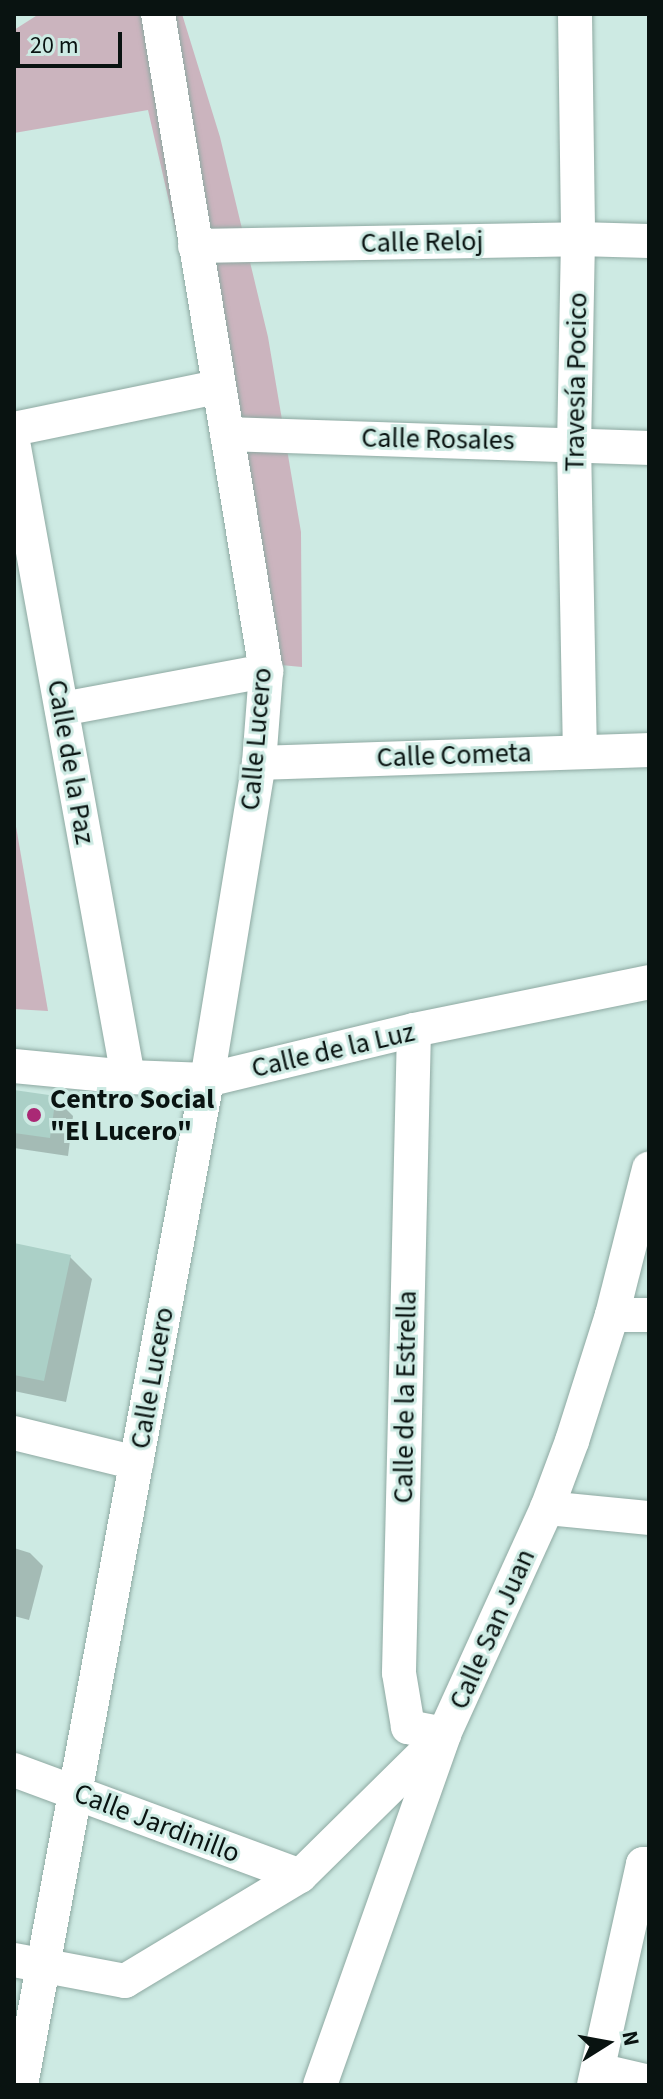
<!DOCTYPE html>
<html>
<head>
<meta charset="utf-8">
<style>
	body { margin:0 }
	#map { position:relative; width:663px; height:2099px; overflow:hidden; background:#cdeae3; font-family:"Source Sans 3",sans-serif }
	div>[style] { position:absolute }
	.green>* { inset:0; background:#cbb4be }
	.shadow>* { inset:0; background:#0003 }
	.building>* { inset:0; background:#abd0c7 }
	.roads { filter:drop-shadow(0 0 2px #8ea9a2) drop-shadow(0 0 2px #8ea9a2) }
	.minor>* { height:34px; margin:-17px; padding:0 17px; transform-origin:17px; border-radius:17px; background:#fff }
	.dots>* { width:22px; height:22px; translate:-50% -50%; box-sizing:border-box; border:4px solid #cdeae3; border-radius:50% }
	span { translate:-50% -50%; white-space:nowrap; text-align:center; line-height:1.15; -webkit-text-stroke:6px #cdeae3; paint-order:stroke }
	.street-label { font-size:28px; color:#091311 }
	.poi-label { font-size:28px; color:#091311; font-weight:700 }
	.left { translate:0 -50%; text-align:left }
	.frame { position:absolute; inset:0; border:16px solid #091311; pointer-events:none }
	.north { position:absolute; left:567px; top:2003px; width:80px; height:80px; -webkit-text-stroke:6px #cdeae3; paint-order:stroke; rotate:79deg; font-size:22px; font-weight:700; line-height:32px; text-align:center; color:#091311 }
	.north::after { content:''; display:block; margin:auto; width:28px; height:36px; background:#091311; clip-path:polygon(50% 0,100% 100%,50% 72%,0 100%) }
	.scale { position:absolute; left:16px; top:32px; width:106px; height:36px; box-sizing:border-box; border:4px solid #091311; border-top:0; padding-left:10px; font-size:24px; line-height:28px; white-space:nowrap; color:#091311; -webkit-text-stroke:6px #cdeae3; paint-order:stroke }
</style>
</head>
<body>
<div id="map">
	<div class="green">
		<i style="clip-path:polygon(39px 14px,182px 14px,220px 137px,268px 337px,301px 532px,302px 667px,259px 663px,182px 258px,148px 110px,14px 133px,14px 30px)"></i>
		<i style="clip-path:polygon(14px 815px,48px 1011px,14px 1009px)"></i>
	</div>
	<div class="shadow">
		<i style="clip-path:polygon(14px 1092px,55px 1098px,73px 1116px,68px 1156px,14px 1148px)"></i>
		<i style="clip-path:polygon(14px 1245px,70px 1257px,92px 1279px,66px 1402px,14px 1391px)"></i>
		<i style="clip-path:polygon(14px 1548px,30px 1553px,43px 1566px,29px 1620px,14px 1616px)"></i>
	</div>
	<div class="building">
		<i style="clip-path:polygon(14px 1090px,56px 1096px,50px 1138px,14px 1133px)"></i>
		<i style="clip-path:polygon(14px 1243px,71px 1255px,44px 1381px,14px 1375px)"></i>
	</div>
	<div class="roads">
		<div class="minor">
			<i style="left:575px;top:14px;width:225px;rotate:89.2deg"></i>
			<i style="left:578px;top:239px;width:204px;rotate:91.1deg"></i>
			<i style="left:574px;top:443px;width:307px;rotate:88.9deg"></i>
			<i style="left:195px;top:246px;width:383px;rotate:-1deg"></i>
			<i style="left:578px;top:239px;width:71px;rotate:1.6deg"></i>
			<i style="left:14px;top:429px;width:207px;rotate:-11.7deg"></i>
			<i style="left:227px;top:434px;width:422px;rotate:1.9deg"></i>
			<i style="left:14px;top:447px;width:640px;rotate:79.74deg"></i>
			<i style="left:62px;top:709px;width:208px;rotate:-10.6deg"></i>
			<i style="left:259px;top:763px;width:390px;rotate:-1.9deg"></i>
			<i style="left:414px;top:1030px;width:643px;rotate:91.34deg"></i>
			<i style="left:399px;top:1673px;width:55px;rotate:80.5deg"></i>
			<i style="left:408px;top:1727px;width:37px;rotate:11deg"></i>
			<i style="left:14px;top:1066px;width:115px;rotate:5.5deg"></i>
			<i style="left:128px;top:1077px;width:79px;rotate:2.2deg"></i>
			<i style="left:207px;top:1080px;width:213px;rotate:-13.6deg"></i>
			<i style="left:414px;top:1030px;width:240px;rotate:-11.5deg"></i>
			<i style="left:612px;top:1315px;width:37px"></i>
			<i style="left:14px;top:1433px;width:126px;rotate:13.8deg"></i>
			<i style="left:547px;top:1508px;width:102px;rotate:5.6deg"></i>
			<i style="left:14px;top:1770px;width:305px;rotate:20.3deg"></i>
			<i style="left:14px;top:1960px;width:113px;rotate:10.7deg"></i>
			<i style="left:125px;top:1981px;width:204px;rotate:-31deg"></i>
			<i style="left:300px;top:1876px;width:194px;rotate:-44.6deg"></i>
			<i style="left:598px;top:2070px;width:52px;rotate:13.2deg"></i>
			<i style="left:21px;top:2085px;width:1022px;rotate:-79.51deg"></i>
			<i style="left:207px;top:1080px;width:321px;rotate:-80.7deg"></i>
			<i style="left:259px;top:763px;width:92px;rotate:-85.6deg"></i>
			<i style="left:266px;top:671px;width:666px;rotate:-99.33deg"></i>
			<i style="left:320px;top:2085px;width:372px;rotate:-70.5deg"></i>
			<i style="left:444px;top:1734px;width:248px;rotate:-65.5deg"></i>
			<i style="left:547px;top:1508px;width:72px;rotate:-69.5deg"></i>
			<i style="left:572px;top:1441px;width:132px;rotate:-72.4deg"></i>
			<i style="left:612px;top:1315px;width:151px;rotate:-75.8deg"></i>
			<i style="left:594px;top:2085px;width:226px;rotate:-77.5deg"></i>
			<i style="left:643px;top:1864px;width:6px"></i>
		</div>
	</div>
	<div class="dots">
		<i style="left:34px;top:1115px;background:#aa2975"></i>
	</div>
	<div class="street-label">
		<span style="left:422px;top:242px;rotate:-1deg">Calle Reloj</span>
		<span style="left:576px;top:382px;rotate:-89deg">Travesía Pocico</span>
		<span style="left:438px;top:439px;rotate:1deg">Calle Rosales</span>
		<span style="left:256px;top:739px;rotate:-85deg">Calle Lucero</span>
		<span style="left:454px;top:755px;rotate:-2deg">Calle Cometa</span>
		<span style="left:71px;top:762px;rotate:80deg">Calle de la Paz</span>
		<span style="left:333px;top:1050px;rotate:-13deg">Calle de la Luz</span>
		<span style="left:152px;top:1378px;rotate:-80deg">Calle Lucero</span>
		<span style="left:405px;top:1397px;rotate:-89deg">Calle de la Estrella</span>
		<span style="left:492px;top:1629px;rotate:-66deg">Calle San Juan</span>
		<span style="left:157px;top:1823px;rotate:21deg">Calle Jardinillo</span>
	</div>
	<div class="poi-label">
		<span class="left" style="left:50px;top:1115px">Centro Social<br>"El Lucero"</span>
	</div>
	<div class="frame"></div>
	<div class="north">N</div>
	<div class="scale">20 m</div>
</div>
</body>
</html>
